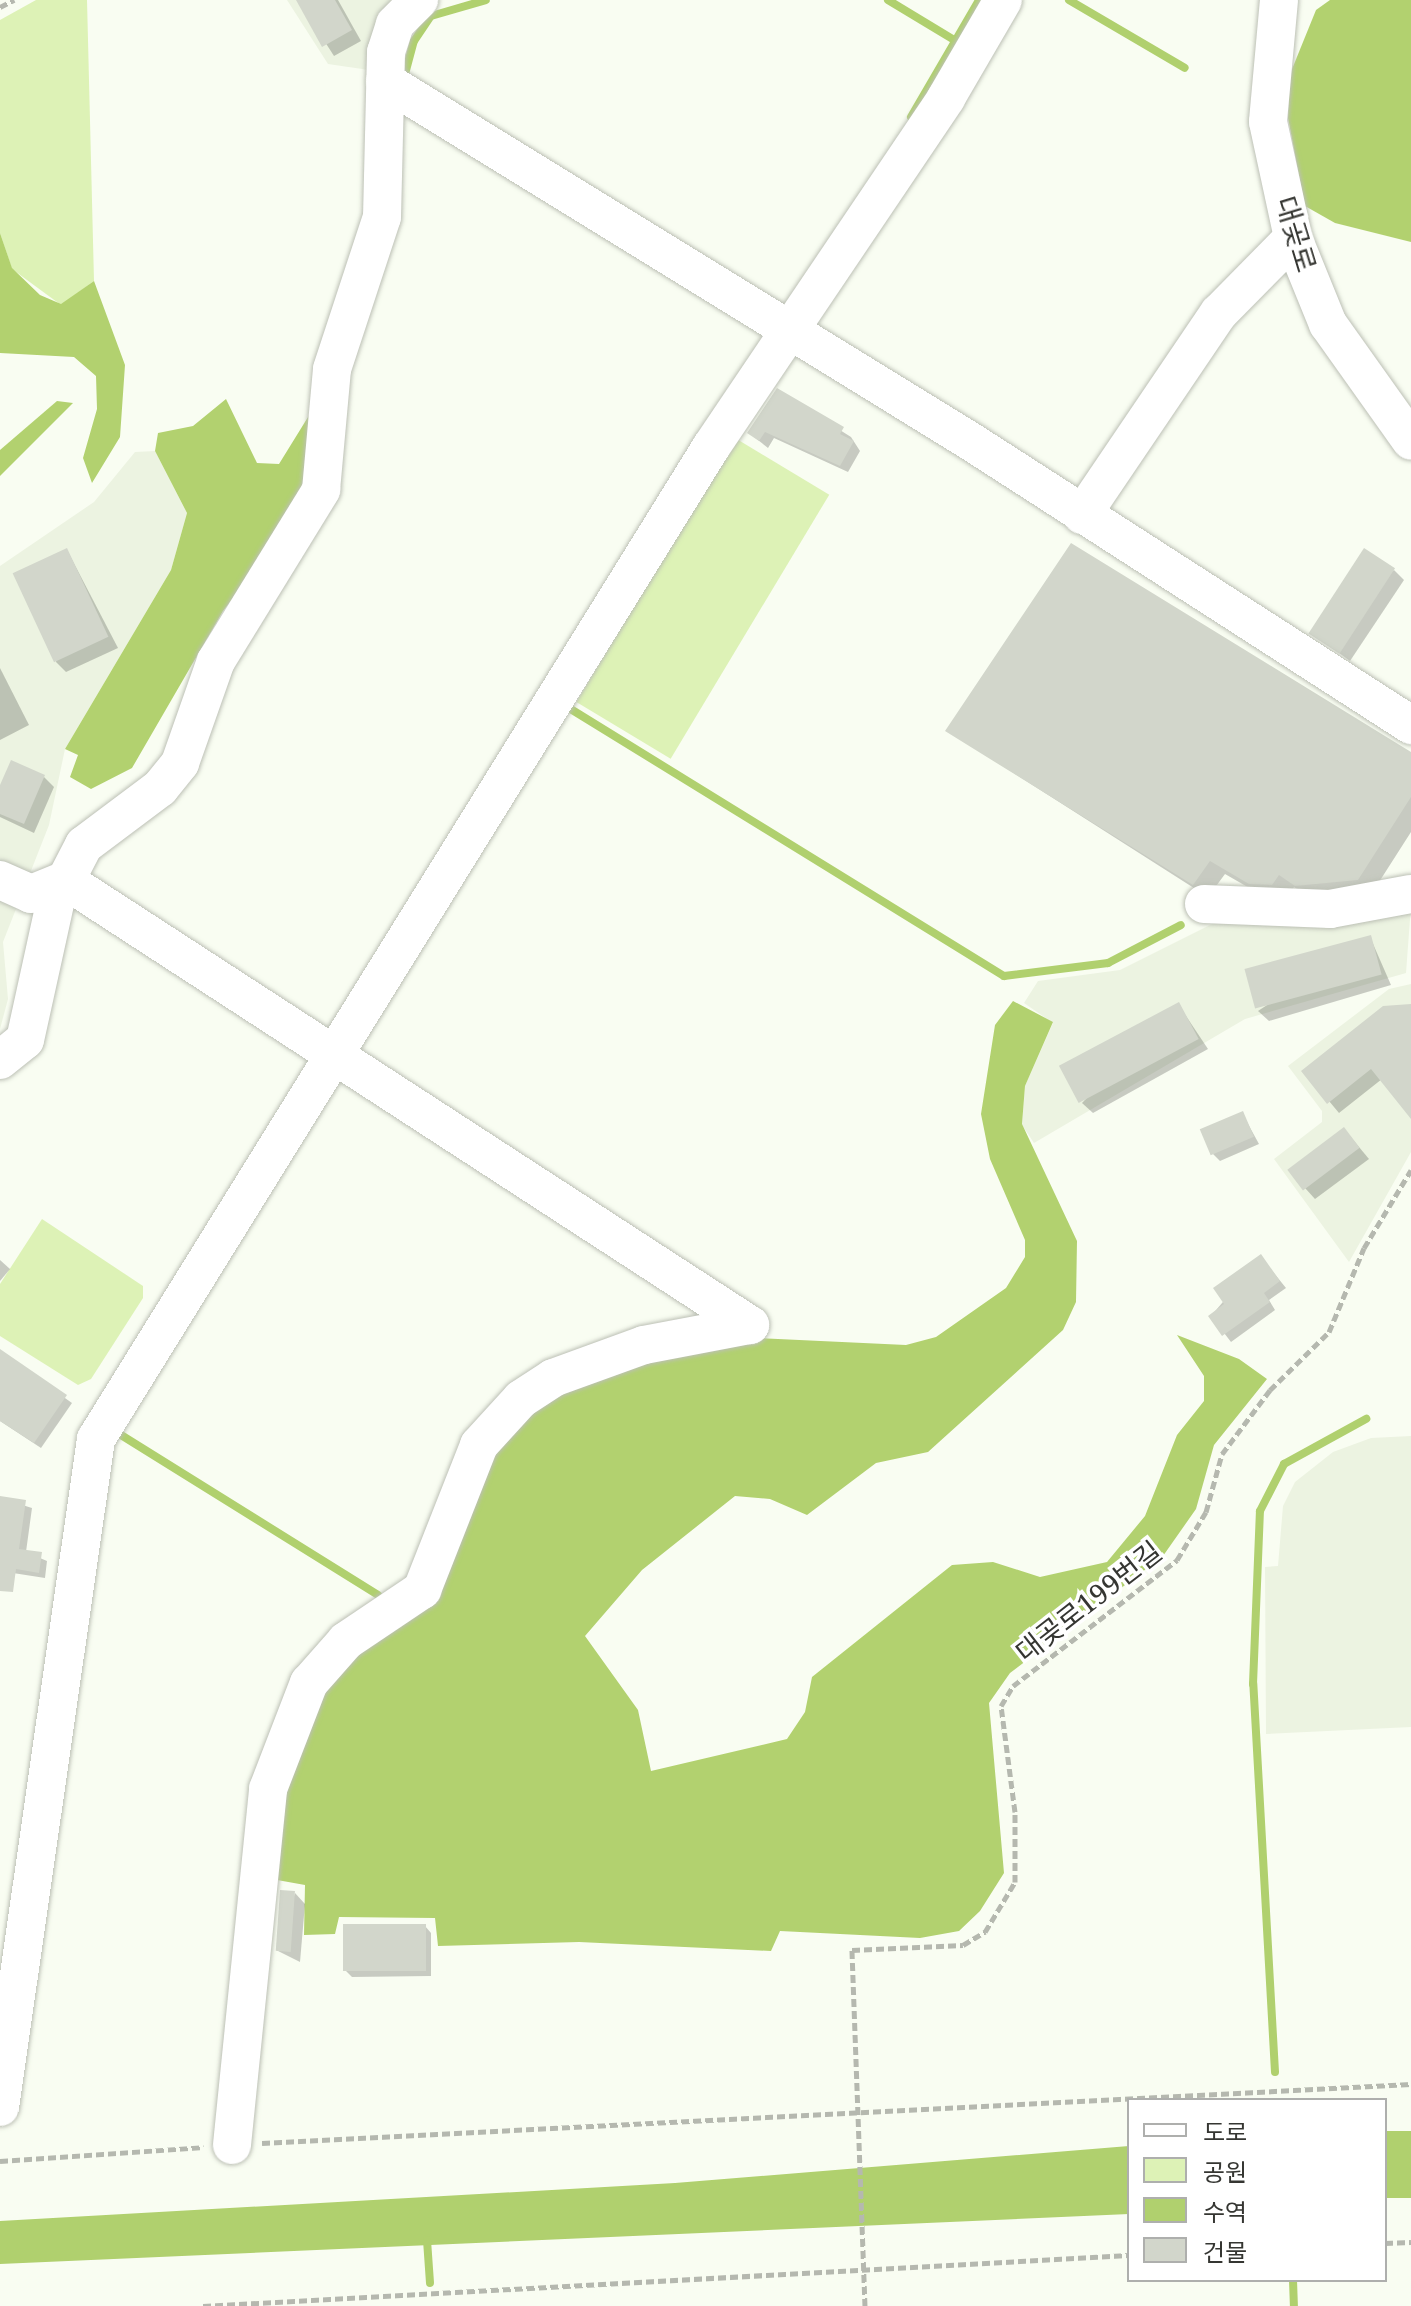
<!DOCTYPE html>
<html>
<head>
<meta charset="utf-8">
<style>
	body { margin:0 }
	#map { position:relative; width:1411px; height:2306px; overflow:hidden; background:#f9fdf2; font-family:"Noto Serif","Noto Sans KR",serif }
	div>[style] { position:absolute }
	.built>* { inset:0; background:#ecf3e1 }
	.green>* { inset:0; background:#ddf2b6; transform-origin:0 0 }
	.forest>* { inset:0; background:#b2d16f }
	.water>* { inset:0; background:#b0d06e; transform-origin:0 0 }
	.shadow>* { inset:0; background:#0003 }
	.stream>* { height:8px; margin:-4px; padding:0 4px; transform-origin:4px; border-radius:4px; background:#b0d06e }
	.building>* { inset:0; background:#d2d6cb; transform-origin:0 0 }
	.path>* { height:5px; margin-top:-2.5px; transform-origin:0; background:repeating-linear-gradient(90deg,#b5b8af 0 8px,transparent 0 12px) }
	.roads { filter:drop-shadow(0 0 2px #bcc0b5) drop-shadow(0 0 2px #bcc0b5) }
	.minor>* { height:38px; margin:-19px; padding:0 19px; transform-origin:19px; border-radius:19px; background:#fff }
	span { translate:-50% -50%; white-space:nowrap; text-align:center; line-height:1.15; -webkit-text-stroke:7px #fff; paint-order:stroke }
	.street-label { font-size:28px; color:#353632 }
	.legend { position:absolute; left:1127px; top:2098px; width:260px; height:184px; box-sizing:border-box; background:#fff; border:2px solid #aeafad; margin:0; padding:10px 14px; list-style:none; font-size:24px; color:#353632 }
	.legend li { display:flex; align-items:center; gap:16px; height:40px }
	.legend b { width:40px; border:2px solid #aeafad }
</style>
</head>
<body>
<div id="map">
	<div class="built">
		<i style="clip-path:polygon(287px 0,395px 0,369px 70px,328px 64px)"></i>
		<i style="clip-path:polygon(155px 451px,187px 513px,171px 570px,65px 749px,49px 825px,3px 942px,8px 999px,0 1029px,0 566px,94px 502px,135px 452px)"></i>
		<i style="clip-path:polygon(1411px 906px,1406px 973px,1245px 1019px,1034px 1143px,1022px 1125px,1025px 1086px,1053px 1023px,1024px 1003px,1038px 981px,1120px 970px,1218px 921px)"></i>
		<i style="clip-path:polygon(1411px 984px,1411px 1152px,1349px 1262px,1274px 1159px,1322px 1122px,1322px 1111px,1288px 1066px,1389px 989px)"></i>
		<i style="clip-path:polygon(1411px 1436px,1411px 1727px,1266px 1734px,1265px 1567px,1278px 1566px,1283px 1506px,1295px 1482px,1333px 1452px,1371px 1438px)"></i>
	</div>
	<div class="green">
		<i style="clip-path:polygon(36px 0,87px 0,94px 281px,61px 305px,12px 269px,0 233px,0 20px)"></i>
		<i style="left:735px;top:438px;width:110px;height:308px;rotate:31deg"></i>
		<i style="clip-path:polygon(42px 1219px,143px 1286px,143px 1298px,91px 1379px,78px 1385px,0 1336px,0 1284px)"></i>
	</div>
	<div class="forest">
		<i style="clip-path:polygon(1330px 0,1411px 0,1411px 242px,1335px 223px,1305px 206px,1288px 118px,1290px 74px,1316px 10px)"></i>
		<i style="clip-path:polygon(0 233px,12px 268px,40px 295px,61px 304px,94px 281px,125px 365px,120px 437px,92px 483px,83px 458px,97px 409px,96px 376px,74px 357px,0 353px)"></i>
		<i style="clip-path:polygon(226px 399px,257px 463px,279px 464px,313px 409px,318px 450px,294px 518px,223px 611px,132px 768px,91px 789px,70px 777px,78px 755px,65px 749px,171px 570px,187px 513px,155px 451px,158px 433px,193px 426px)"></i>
		<i style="clip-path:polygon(57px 401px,73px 403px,0 476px,0 450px)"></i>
		<i style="clip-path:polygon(1013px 1001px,1053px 1022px,1025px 1086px,1022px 1124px,1077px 1241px,1076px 1302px,1063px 1330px,928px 1452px,876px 1463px,807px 1515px,770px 1499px,735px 1496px,642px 1570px,585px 1636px,638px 1710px,651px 1771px,787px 1739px,805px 1712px,812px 1677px,952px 1565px,993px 1562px,1040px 1577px,1107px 1562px,1145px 1516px,1177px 1435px,1204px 1401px,1204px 1376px,1177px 1335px,1239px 1359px,1267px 1379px,1214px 1445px,1196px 1509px,1163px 1556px,1010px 1673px,989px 1703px,1004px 1873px,980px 1911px,959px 1931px,920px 1938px,780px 1931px,771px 1951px,579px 1942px,438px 1946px,435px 1918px,339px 1917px,335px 1934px,304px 1935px,305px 1885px,266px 1878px,277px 1790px,341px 1660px,428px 1601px,492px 1443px,570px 1380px,755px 1338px,906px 1345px,936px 1337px,1006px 1288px,1025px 1257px,1025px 1240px,990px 1159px,981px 1114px,995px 1025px)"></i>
	</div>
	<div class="water">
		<i style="left:1411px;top:2131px;width:67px;height:26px;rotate:90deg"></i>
		<i style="clip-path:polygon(1129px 2146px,1129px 2214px,0 2264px,0 2221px,675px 2183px)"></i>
	</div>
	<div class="shadow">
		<i style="clip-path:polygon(298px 0,338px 0,361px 41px,334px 56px)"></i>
		<i style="clip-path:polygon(778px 391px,851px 437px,860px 451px,848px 472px,774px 438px,768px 448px,749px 433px)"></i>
		<i style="clip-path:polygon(67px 550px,118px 648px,66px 672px,56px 662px)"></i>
		<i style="clip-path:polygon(1394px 570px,1404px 580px,1350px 661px,1310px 632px)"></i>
		<i style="clip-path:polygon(0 668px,29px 725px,0 740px)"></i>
		<i style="clip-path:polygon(948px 731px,1411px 754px,1411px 832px,1372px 893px,1311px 899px,1294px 887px,1286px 898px,1265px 897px,1225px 874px,1208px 897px)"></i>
		<i style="clip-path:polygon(44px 777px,54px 787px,34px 833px,0 817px,0 791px)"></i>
		<i style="clip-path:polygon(1370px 937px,1391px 985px,1269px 1021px,1258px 1011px)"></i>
		<i style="clip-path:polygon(1178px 1004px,1208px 1049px,1093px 1113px,1082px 1103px)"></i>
		<i style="clip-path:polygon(1411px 1012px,1411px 1116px,1382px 1079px,1339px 1113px,1304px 1071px)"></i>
		<i style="clip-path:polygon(1242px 1113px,1259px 1144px,1220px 1161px,1213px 1154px)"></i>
		<i style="clip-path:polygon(1344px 1129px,1369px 1159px,1315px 1199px,1305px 1188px)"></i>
		<i style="clip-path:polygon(1261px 1257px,1286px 1288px,1269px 1300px,1275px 1310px,1231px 1342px,1211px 1316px)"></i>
		<i style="clip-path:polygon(0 1260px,10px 1269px,0 1281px)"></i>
		<i style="clip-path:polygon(0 1352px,72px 1403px,41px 1448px,0 1421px)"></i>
		<i style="clip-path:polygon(0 1498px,32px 1508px,26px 1552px,47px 1561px,45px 1578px,0 1571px)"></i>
		<i style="clip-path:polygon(295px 1893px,305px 1904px,300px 1962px,276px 1950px)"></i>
		<i style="clip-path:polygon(425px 1926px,431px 1933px,431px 1976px,352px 1977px,345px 1970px)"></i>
	</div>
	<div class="stream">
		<i style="left:888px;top:0;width:79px;rotate:31.1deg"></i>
		<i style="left:1069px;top:0;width:134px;rotate:30.4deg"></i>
		<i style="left:405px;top:74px;width:34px;rotate:-75deg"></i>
		<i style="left:414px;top:41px;width:30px;rotate:-56deg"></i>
		<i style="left:431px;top:16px;width:57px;rotate:-16.2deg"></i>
		<i style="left:911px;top:117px;width:135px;rotate:-59.8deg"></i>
		<i style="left:569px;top:708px;width:511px;rotate:31.64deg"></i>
		<i style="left:1004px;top:976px;width:105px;rotate:-7.1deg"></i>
		<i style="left:1108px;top:963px;width:82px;rotate:-27.5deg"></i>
		<i style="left:113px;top:1430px;width:312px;rotate:31.9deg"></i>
		<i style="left:1275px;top:2072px;width:389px;rotate:-93.2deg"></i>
		<i style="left:1253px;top:1684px;width:173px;rotate:-87.7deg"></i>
		<i style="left:1260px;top:1511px;width:53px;rotate:-62.9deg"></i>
		<i style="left:1284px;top:1464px;width:94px;rotate:-28.8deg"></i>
		<i style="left:427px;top:2240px;width:43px;rotate:86deg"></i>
		<i style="left:1293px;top:2280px;width:26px;rotate:88deg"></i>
	</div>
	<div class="building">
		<i style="clip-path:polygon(296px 0,335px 0,352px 30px,322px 47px)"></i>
		<i style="clip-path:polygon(777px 388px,844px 427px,840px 434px,854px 441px,840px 466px,765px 432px,759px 441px,747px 433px)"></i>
		<i style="clip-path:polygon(1071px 543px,1411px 752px,1411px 797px,1358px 880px,1295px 886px,1279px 875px,1272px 885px,1249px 884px,1210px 861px,1193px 885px,945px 731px)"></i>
		<i style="left:67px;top:548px;width:98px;height:60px;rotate:65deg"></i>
		<i style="left:1364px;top:548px;width:37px;height:102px;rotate:33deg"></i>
		<i style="clip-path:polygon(11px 760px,45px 775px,24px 824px,0 814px,0 785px)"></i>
		<i style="left:1371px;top:935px;width:41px;height:131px;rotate:75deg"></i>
		<i style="left:1179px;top:1002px;width:42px;height:136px;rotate:62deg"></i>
		<i style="clip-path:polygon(1411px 1004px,1411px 1119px,1371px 1069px,1327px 1104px,1301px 1071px,1383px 1006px)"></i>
		<i style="left:1243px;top:1111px;width:28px;height:47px;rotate:67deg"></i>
		<i style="left:1344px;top:1127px;width:26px;height:71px;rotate:53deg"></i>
		<i style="clip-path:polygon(1261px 1254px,1280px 1281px,1264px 1293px,1270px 1302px,1222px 1336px,1208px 1316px,1224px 1304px,1213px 1288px)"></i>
		<i style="clip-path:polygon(0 1349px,67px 1395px,34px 1443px,0 1421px)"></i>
		<i style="clip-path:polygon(0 1496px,26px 1500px,19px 1549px,42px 1552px,39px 1573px,16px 1569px,13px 1592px,0 1591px)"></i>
		<i style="left:280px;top:1890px;width:15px;height:61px;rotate:4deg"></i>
		<i style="left:343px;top:1924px;width:83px;height:47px"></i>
	</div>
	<div class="path">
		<i style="left:0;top:7px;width:16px;rotate:-27deg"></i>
		<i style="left:262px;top:2143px;width:1151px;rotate:-2.94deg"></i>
		<i style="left:0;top:2161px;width:204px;rotate:-3.9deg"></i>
		<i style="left:1385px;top:2243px;width:26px;rotate:-2deg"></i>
		<i style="left:203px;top:2306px;width:927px;rotate:-3.15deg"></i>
		<i style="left:865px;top:2306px;width:356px;rotate:-92.1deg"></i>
		<i style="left:852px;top:1950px;width:111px;rotate:-2.6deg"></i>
		<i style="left:963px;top:1945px;width:26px;rotate:-31deg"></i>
		<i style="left:985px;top:1932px;width:58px;rotate:-59deg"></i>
		<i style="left:1015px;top:1882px;width:70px;rotate:-90deg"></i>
		<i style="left:1015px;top:1812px;width:107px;rotate:-97.5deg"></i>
		<i style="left:1001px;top:1706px;width:23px;rotate:-59deg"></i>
		<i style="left:1013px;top:1686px;width:207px;rotate:-37.5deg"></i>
		<i style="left:1177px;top:1560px;width:56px;rotate:-58.9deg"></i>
		<i style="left:1206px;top:1512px;width:60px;rotate:-74.6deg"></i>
		<i style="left:1222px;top:1454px;width:80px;rotate:-53.1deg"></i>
		<i style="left:1270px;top:1390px;width:83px;rotate:-44.5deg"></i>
		<i style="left:1329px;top:1332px;width:91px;rotate:-67.4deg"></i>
		<i style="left:1364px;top:1248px;width:91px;rotate:-58.9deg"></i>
	</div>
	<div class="roads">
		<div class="minor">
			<i style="left:1279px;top:0;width:122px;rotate:95.2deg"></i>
			<i style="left:1268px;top:122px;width:119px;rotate:77.8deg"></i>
			<i style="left:1293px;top:238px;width:93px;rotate:67.9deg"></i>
			<i style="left:1328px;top:324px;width:143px;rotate:54.6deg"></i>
			<i style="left:385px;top:81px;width:687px;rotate:31.61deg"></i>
			<i style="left:970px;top:441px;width:525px;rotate:32.78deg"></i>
			<i style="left:1082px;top:515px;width:244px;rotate:-55.9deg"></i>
			<i style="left:1219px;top:313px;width:105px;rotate:-45.4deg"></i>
			<i style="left:0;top:880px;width:34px;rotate:24deg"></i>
			<i style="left:31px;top:894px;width:37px;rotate:-22deg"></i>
			<i style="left:65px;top:880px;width:817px;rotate:33.01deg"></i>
			<i style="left:1204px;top:904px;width:126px;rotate:2.3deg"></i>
			<i style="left:1330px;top:909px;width:82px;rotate:-10.5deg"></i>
			<i style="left:0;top:1060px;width:32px;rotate:-39deg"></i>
			<i style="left:25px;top:1040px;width:144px;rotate:-77.6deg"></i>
			<i style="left:56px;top:899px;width:61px;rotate:-62.6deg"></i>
			<i style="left:84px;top:845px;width:95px;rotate:-36.9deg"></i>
			<i style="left:160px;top:788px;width:32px;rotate:-51deg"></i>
			<i style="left:180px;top:763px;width:108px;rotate:-70.6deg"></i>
			<i style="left:216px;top:661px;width:201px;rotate:-58.4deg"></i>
			<i style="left:321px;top:490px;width:121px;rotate:-84.8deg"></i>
			<i style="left:332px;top:369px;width:160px;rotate:-71.8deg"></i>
			<i style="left:382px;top:217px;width:165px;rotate:-88.6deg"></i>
			<i style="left:386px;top:52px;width:29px;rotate:-72deg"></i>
			<i style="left:395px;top:24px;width:34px;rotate:-45deg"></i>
			<i style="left:0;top:2107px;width:675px;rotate:-81.82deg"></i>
			<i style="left:96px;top:1439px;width:1167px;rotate:-58.2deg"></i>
			<i style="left:711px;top:447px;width:421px;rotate:-56deg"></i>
			<i style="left:946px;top:98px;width:113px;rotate:-59.8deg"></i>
			<i style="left:232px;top:2145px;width:358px;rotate:-84.2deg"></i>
			<i style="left:268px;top:1789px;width:114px;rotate:-68.9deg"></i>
			<i style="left:309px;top:1683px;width:56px;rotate:-48.6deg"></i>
			<i style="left:346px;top:1641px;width:92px;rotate:-33.9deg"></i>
			<i style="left:422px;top:1590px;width:156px;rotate:-68.5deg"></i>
			<i style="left:479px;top:1445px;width:62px;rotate:-47.6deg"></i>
			<i style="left:521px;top:1399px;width:38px;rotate:-33deg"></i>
			<i style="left:553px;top:1378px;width:97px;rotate:-19.9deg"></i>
			<i style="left:644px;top:1345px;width:108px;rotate:-10.7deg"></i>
		</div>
	</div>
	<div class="street-label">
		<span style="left:1297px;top:234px;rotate:73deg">대곶로</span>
		<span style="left:1088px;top:1601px;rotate:-38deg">대곶로199번길</span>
	</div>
	<ul class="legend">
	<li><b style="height:10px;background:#fff"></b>도로</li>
	<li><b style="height:22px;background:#ddf2b6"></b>공원</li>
	<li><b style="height:22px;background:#b0d06e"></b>수역</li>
	<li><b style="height:22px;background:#d2d6cb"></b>건물</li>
	</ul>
</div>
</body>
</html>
